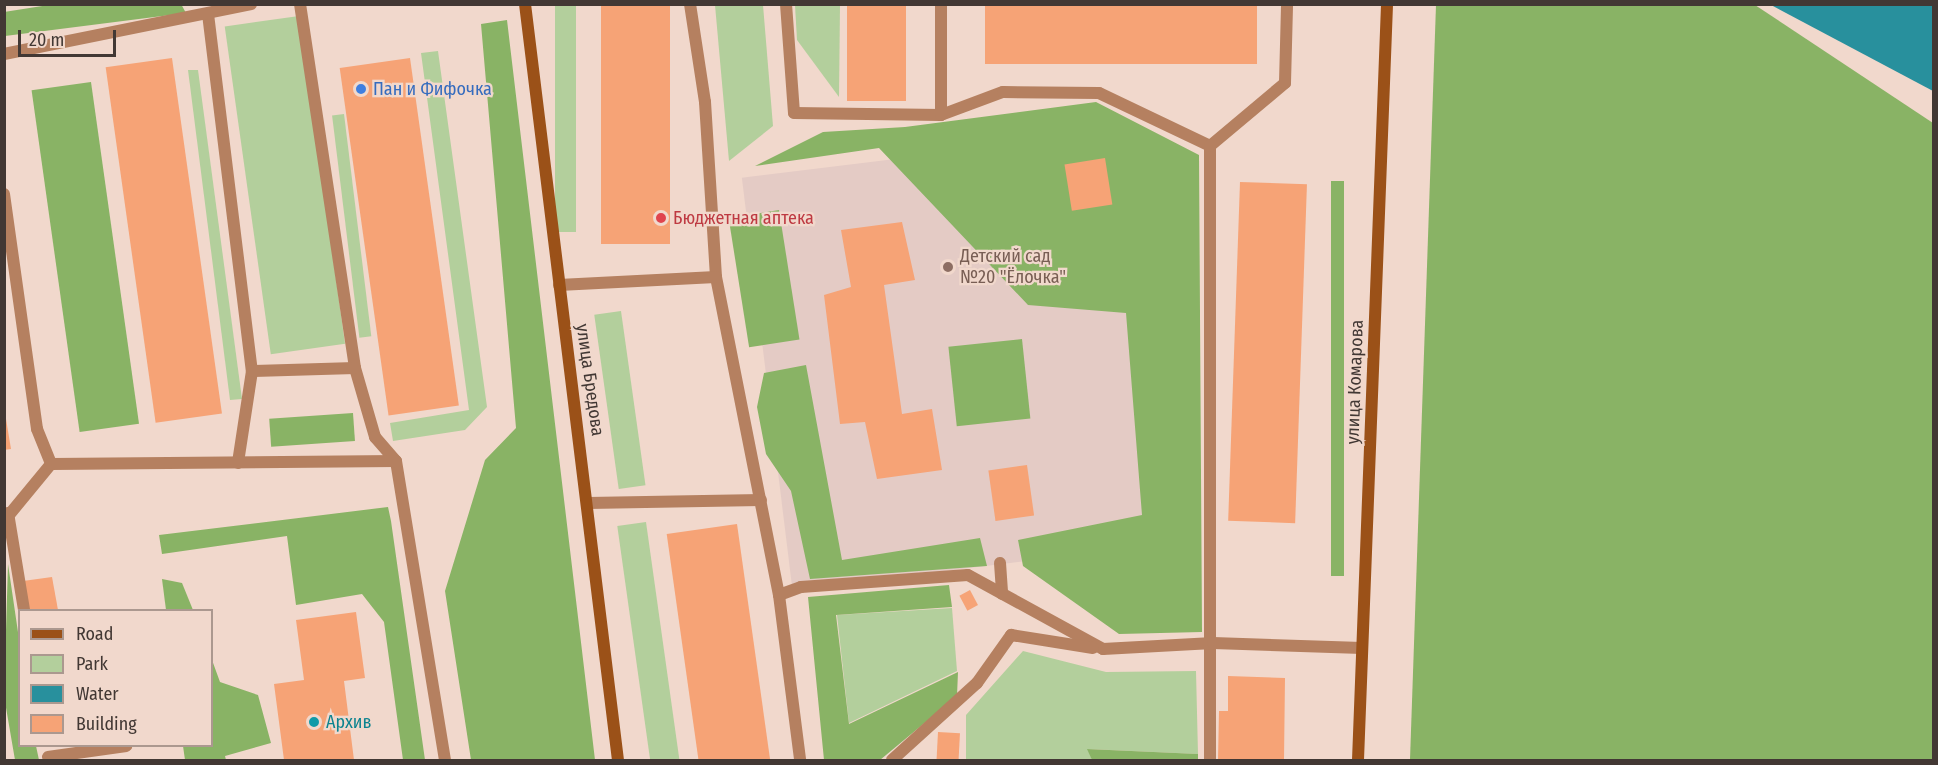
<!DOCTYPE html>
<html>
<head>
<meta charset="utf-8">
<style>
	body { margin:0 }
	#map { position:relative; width:1938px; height:765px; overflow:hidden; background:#f1d8cc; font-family:"Fira Sans Condensed",sans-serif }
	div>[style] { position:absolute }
	.education>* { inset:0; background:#e4cbc5; transform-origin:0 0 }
	.green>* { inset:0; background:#b3cf9c; transform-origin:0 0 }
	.forest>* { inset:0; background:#89b365; transform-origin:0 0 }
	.water>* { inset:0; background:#28909d }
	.building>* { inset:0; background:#f6a376; transform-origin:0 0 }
	.lane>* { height:12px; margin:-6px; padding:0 6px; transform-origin:6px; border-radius:6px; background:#b58060 }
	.secondary>* { height:12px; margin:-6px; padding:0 6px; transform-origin:6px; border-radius:6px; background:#9b5118 }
	.dots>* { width:16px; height:16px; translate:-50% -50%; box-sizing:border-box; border:3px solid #f1d8cc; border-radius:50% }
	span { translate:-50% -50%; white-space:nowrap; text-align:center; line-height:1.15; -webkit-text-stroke:4.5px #f1d8cc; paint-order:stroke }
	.shop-label { font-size:18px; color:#366cbe }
	.left { translate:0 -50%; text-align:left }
	.health-label { font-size:18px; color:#be3a42 }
	.education-label { font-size:18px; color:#785e54 }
	.street-label { font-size:18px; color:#423834 }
	.culture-label { font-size:18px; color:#0d838f }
	.frame { position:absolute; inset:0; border:6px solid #423834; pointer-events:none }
	.legend { position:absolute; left:18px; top:609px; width:195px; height:138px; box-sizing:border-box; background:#f1d8cc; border:2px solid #ab988f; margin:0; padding:8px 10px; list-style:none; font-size:18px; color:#423834 }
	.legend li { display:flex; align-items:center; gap:12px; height:30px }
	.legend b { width:30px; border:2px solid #ab988f }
	.scale { position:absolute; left:18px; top:30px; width:98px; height:27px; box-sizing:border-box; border:3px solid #423834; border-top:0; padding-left:8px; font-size:18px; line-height:21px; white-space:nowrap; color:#423834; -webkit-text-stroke:4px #f1d8cc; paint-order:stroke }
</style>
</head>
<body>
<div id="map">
	<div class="education">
		<i style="left:1123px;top:131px;width:415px;height:384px;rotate:83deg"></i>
	</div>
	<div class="green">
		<i style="left:555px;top:5px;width:21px;height:227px"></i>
		<i style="clip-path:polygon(715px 5px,763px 5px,773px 126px,729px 161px)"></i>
		<i style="clip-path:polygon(795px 5px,840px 5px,839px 97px,797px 40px)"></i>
		<i style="left:299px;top:16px;width:331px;height:75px;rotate:82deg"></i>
		<i style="clip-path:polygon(438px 51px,487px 407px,465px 430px,393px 441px,390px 423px,469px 410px,421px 53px)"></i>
		<i style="clip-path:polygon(188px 70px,198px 70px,242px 399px,230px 400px)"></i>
		<i style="left:344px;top:114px;width:224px;height:12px;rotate:83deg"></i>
		<i style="left:621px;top:311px;width:176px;height:27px;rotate:82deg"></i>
		<i style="left:646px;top:522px;width:240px;height:29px;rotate:82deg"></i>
		<i style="clip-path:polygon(952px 608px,957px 671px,849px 723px,837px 615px)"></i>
		<i style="clip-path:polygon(1023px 651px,1106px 672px,1196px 671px,1198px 754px,1088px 749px,1092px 760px,966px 760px,966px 715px)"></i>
	</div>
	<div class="forest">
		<i style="clip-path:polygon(55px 4px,181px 4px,186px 13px,5px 36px,4px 12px)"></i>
		<i style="clip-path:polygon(1436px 5px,1755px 5px,1933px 123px,1933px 760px,1410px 760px)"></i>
		<i style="clip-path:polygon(507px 20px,595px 760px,471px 760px,445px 591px,485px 460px,516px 428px,481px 24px)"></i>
		<i style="left:91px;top:82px;width:345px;height:60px;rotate:82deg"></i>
		<i style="clip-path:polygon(1096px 102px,1199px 155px,1202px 632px,1119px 634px,1023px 566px,1018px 540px,1142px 515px,1126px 313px,1028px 305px,879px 148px,755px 166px,823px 132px,905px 127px)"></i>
		<i style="left:1331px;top:181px;width:13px;height:395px"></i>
		<i style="left:779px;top:210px;width:131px;height:51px;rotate:81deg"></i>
		<i style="left:1022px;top:339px;width:80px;height:74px;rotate:84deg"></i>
		<i style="clip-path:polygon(806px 365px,842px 560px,980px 538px,987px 566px,810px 579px,791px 491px,766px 454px,757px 407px,764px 373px)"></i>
		<i style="left:353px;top:413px;width:28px;height:84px;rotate:86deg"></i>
		<i style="clip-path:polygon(388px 507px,391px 521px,425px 760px,403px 760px,384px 622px,362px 594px,296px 605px,287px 536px,162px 554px,159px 535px)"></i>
		<i style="clip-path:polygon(8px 564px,19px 639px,20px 746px,36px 746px,39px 760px,15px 760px,4px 696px)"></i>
		<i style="clip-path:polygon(162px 579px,182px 583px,193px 610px,166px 610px)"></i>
		<i style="clip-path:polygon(949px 585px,952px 607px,836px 615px,849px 724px,958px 672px,957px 696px,880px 760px,824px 760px,808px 597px)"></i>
		<i style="clip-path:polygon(212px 660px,220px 682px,258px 695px,271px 743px,225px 756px,226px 760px,185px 760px,183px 746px,212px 746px)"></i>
		<i style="clip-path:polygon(1087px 749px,1198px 754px,1198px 760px,1092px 760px)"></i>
	</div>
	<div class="water">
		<i style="clip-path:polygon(1771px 5px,1933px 5px,1933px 91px)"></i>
	</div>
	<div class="building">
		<i style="left:601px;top:4px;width:69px;height:240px"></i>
		<i style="left:847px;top:4px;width:59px;height:97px"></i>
		<i style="left:985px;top:4px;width:272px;height:60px"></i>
		<i style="left:172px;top:58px;width:359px;height:67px;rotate:82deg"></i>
		<i style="left:410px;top:58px;width:351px;height:71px;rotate:82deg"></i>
		<i style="left:1105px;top:158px;width:47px;height:41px;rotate:81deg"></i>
		<i style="left:1240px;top:182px;width:67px;height:339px;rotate:2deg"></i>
		<i style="clip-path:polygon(902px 222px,915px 280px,884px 285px,902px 414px,932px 409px,942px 470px,877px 479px,865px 422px,840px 424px,824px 295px,851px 287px,841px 230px)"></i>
		<i style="clip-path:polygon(4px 407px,11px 449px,4px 450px)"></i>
		<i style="left:1027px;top:465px;width:51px;height:39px;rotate:82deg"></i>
		<i style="left:737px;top:524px;width:239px;height:71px;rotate:82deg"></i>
		<i style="clip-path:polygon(52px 577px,58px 610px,28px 610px,23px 581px)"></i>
		<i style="left:970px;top:590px;width:17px;height:12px;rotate:62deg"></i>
		<i style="clip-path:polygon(356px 612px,365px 678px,344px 681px,354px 760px,284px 760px,274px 684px,304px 680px,296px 620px)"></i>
		<i style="clip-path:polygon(1228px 676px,1285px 678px,1284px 760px,1218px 760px,1219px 711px,1228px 711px)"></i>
		<i style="left:938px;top:732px;width:22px;height:28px;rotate:3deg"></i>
	</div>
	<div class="lane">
		<i style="left:300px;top:4px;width:368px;rotate:81.4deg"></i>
		<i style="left:355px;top:368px;width:72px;rotate:73.8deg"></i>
		<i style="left:375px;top:437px;width:32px;rotate:49deg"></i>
		<i style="left:396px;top:461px;width:303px;rotate:80.7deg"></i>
		<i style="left:690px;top:4px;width:99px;rotate:81.3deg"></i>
		<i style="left:705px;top:102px;width:175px;rotate:86.4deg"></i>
		<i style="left:716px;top:277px;width:324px;rotate:78.8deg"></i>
		<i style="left:779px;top:595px;width:166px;rotate:82.7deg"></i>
		<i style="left:786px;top:4px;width:109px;rotate:85.8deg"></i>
		<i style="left:794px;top:113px;width:147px;rotate:0.8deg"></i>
		<i style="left:941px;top:115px;width:66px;rotate:-20.4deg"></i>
		<i style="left:1003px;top:92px;width:96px;rotate:0.6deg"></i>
		<i style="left:1099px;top:93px;width:123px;rotate:25.5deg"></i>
		<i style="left:1210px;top:146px;width:614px;rotate:90deg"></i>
		<i style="left:941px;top:4px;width:111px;rotate:90deg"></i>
		<i style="left:208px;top:14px;width:360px;rotate:83deg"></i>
		<i style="left:252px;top:371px;width:93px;rotate:98.7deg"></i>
		<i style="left:4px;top:54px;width:252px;rotate:-11.4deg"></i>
		<i style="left:1210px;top:146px;width:98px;rotate:-40deg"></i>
		<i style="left:1285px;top:83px;width:79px;rotate:-88.5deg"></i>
		<i style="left:4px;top:194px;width:237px;rotate:82deg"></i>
		<i style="left:37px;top:429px;width:38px;rotate:68deg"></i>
		<i style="left:51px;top:464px;width:74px;rotate:129.5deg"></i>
		<i style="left:559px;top:285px;width:157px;rotate:-2.9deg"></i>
		<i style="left:252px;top:371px;width:103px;rotate:-1.7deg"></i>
		<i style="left:51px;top:464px;width:345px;rotate:-0.5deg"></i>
		<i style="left:588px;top:503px;width:173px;rotate:-1deg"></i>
		<i style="left:8px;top:513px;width:98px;rotate:80.6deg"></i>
		<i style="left:1000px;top:563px;width:31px;rotate:86deg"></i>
		<i style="left:779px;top:595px;width:23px;rotate:-20deg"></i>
		<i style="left:801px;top:587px;width:167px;rotate:-4.1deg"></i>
		<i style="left:968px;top:575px;width:154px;rotate:28.7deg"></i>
		<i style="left:1103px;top:649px;width:110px;rotate:-3.1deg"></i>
		<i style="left:1213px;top:643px;width:149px;rotate:1.9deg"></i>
		<i style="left:48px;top:757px;width:79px;rotate:-8deg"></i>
		<i style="left:892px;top:760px;width:115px;rotate:-42.2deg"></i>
		<i style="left:977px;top:683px;width:59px;rotate:-54.7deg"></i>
		<i style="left:1011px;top:635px;width:83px;rotate:9deg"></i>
	</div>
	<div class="secondary">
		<i style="left:525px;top:4px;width:762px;rotate:82.99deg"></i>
		<i style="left:1358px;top:760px;width:757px;rotate:-87.8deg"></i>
	</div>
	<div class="dots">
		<i style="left:361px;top:89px;background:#3f7fe0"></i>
		<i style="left:661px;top:218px;background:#e0444e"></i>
		<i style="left:948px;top:267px;background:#8d6e63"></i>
		<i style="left:314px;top:722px;background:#0f9aa8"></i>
	</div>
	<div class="shop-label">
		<span class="left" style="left:373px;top:89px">Пан и Фифочка</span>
	</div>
	<div class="health-label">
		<span class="left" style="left:673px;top:218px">Бюджетная аптека</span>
	</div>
	<div class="education-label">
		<span class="left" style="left:960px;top:267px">Детский сад<br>№20 "Ёлочка"</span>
	</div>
	<div class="street-label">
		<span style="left:590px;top:380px;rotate:82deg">улица Бредова</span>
		<span style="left:1355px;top:382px;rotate:-88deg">улица Комарова</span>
	</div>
	<div class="culture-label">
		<span class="left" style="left:326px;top:722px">Архив</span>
	</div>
	<div class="frame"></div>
	<ul class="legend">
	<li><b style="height:8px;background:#9b5118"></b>Road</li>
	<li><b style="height:16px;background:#b3cf9c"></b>Park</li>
	<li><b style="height:16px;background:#28909d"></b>Water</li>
	<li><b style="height:16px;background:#f6a376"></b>Building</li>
	</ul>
	<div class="scale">20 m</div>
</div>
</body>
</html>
